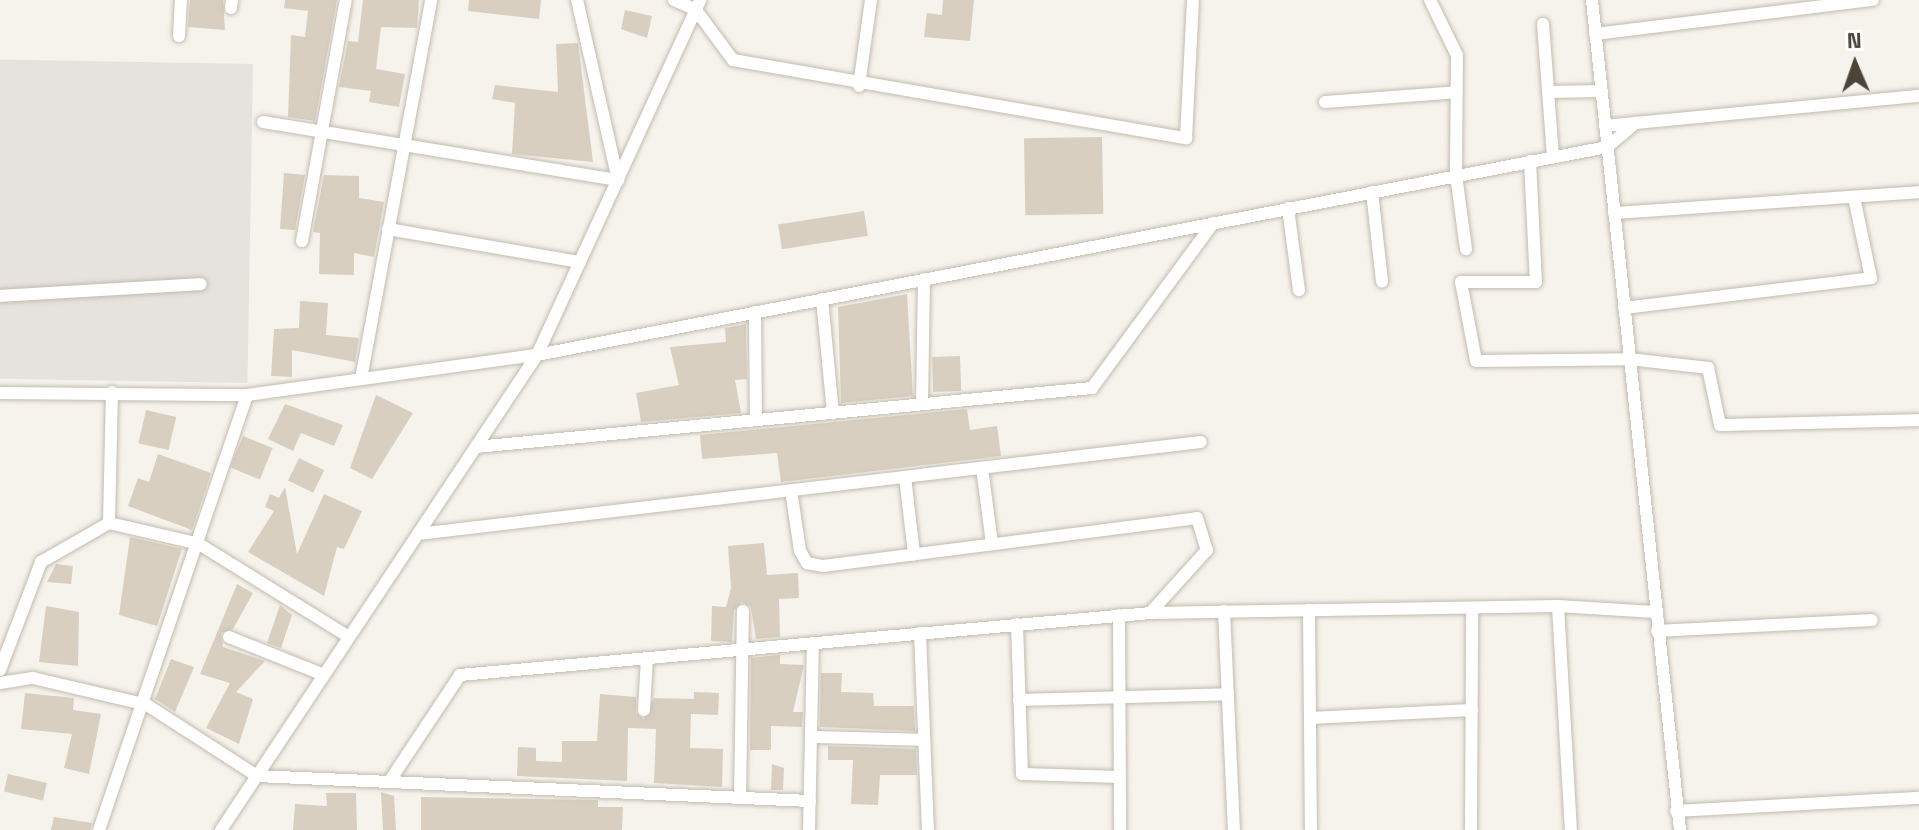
<!DOCTYPE html>
<html>
<head>
<meta charset="utf-8">
<style>
	body { margin:0 }
	#map { position:relative; width:1919px; height:830px; overflow:hidden; background:#f6f3ec; font-family:"Space Grotesk",sans-serif }
	div>[style] { position:absolute }
	.industrial>* { inset:0; background:#e6e2dd; transform-origin:0 0 }
	.building>* { inset:0; background:#d8cfc1; transform-origin:0 0 }
	.roads { filter:drop-shadow(0 0 2px #c2bbae) drop-shadow(0 0 2px #c2bbae) }
	.street>* { height:12px; margin:-6px; padding:0 6px; transform-origin:6px; border-radius:6px; background:#fff }
	span { translate:-50% -50%; white-space:nowrap; text-align:center; line-height:1.15; -webkit-text-stroke:8px #fff; paint-order:stroke }
	.north { position:absolute; left:1815px; top:24px; width:80px; height:80px; -webkit-text-stroke:6px #fff; paint-order:stroke; rotate:358deg; font-size:22px; font-weight:700; line-height:32px; text-align:center; color:#4b4439 }
	.north::after { content:''; display:block; margin:auto; width:28px; height:36px; background:#4b4439; clip-path:polygon(50% 0,100% 100%,50% 72%,0 100%) }
</style>
</head>
<body>
<div id="map">
	<div class="industrial">
		<i style="left:253px;top:64px;width:319px;height:253px;rotate:91deg"></i>
	</div>
	<div class="building">
		<i style="clip-path:polygon(190px 0,223px 0,225px 30px,188px 27px)"></i>
		<i style="clip-path:polygon(285px 0,337px 0,315px 121px,288px 117px,291px 35px,305px 37px,308px 11px,284px 8px)"></i>
		<i style="clip-path:polygon(363px 0,419px 0,417px 28px,381px 27px,376px 69px,405px 74px,399px 107px,369px 102px,371px 91px,339px 87px,348px 41px,358px 42px)"></i>
		<i style="clip-path:polygon(469px 0,541px 0,539px 19px,468px 11px)"></i>
		<i style="clip-path:polygon(943px 0,974px 0,970px 41px,924px 37px,927px 13px,942px 15px)"></i>
		<i style="clip-path:polygon(625px 10px,652px 16px,647px 38px,621px 29px)"></i>
		<i style="clip-path:polygon(578px 43px,593px 162px,512px 154px,515px 103px,492px 99px,495px 85px,558px 92px,556px 44px)"></i>
		<i style="left:1102px;top:137px;width:77px;height:78px;rotate:89deg"></i>
		<i style="clip-path:polygon(284px 173px,305px 175px,295px 230px,280px 229px)"></i>
		<i style="clip-path:polygon(324px 175px,359px 176px,359px 198px,384px 202px,374px 257px,354px 253px,354px 275px,319px 274px,320px 233px,313px 232px)"></i>
		<i style="left:864px;top:211px;width:25px;height:87px;rotate:81deg"></i>
		<i style="clip-path:polygon(907px 294px,913px 396px,841px 403px,838px 307px)"></i>
		<i style="clip-path:polygon(300px 301px,328px 303px,326px 335px,359px 338px,355px 362px,292px 350px,292px 377px,271px 376px,274px 329px,299px 328px)"></i>
		<i style="clip-path:polygon(746px 324px,747px 379px,735px 380px,741px 413px,641px 422px,636px 393px,679px 385px,670px 347px,726px 342px,725px 328px)"></i>
		<i style="left:960px;top:356px;width:35px;height:28px;rotate:88deg"></i>
		<i style="clip-path:polygon(376px 395px,413px 413px,372px 479px,350px 468px)"></i>
		<i style="clip-path:polygon(285px 404px,343px 425px,334px 446px,301px 433px,293px 451px,268px 439px)"></i>
		<i style="clip-path:polygon(967px 409px,970px 430px,997px 426px,1001px 456px,781px 482px,777px 453px,702px 459px,700px 435px)"></i>
		<i style="left:146px;top:410px;width:31px;height:34px;rotate:13deg"></i>
		<i style="left:243px;top:436px;width:32px;height:34px;rotate:22deg"></i>
		<i style="clip-path:polygon(158px 454px,211px 473px,192px 530px,128px 506px,138px 478px,149px 482px)"></i>
		<i style="left:299px;top:458px;width:28px;height:25px;rotate:26deg"></i>
		<i style="clip-path:polygon(285px 487px,297px 554px,324px 494px,362px 511px,344px 549px,337px 547px,324px 596px,248px 552px,274px 511px,265px 507px,270px 494px,279px 498px)"></i>
		<i style="clip-path:polygon(130px 537px,182px 549px,157px 626px,119px 615px)"></i>
		<i style="clip-path:polygon(764px 543px,767px 575px,798px 573px,799px 598px,779px 599px,780px 637px,756px 639px,751px 607px,742px 602px,734px 610px,732px 642px,711px 641px,712px 606px,726px 607px,731px 588px,728px 546px)"></i>
		<i style="clip-path:polygon(56px 564px,73px 566px,71px 584px,47px 582px)"></i>
		<i style="clip-path:polygon(237px 584px,253px 593px,233px 629px,221px 633px,223px 647px,265px 661px,236px 692px,253px 699px,239px 744px,206px 728px,230px 683px,200px 674px)"></i>
		<i style="clip-path:polygon(280px 605px,292px 615px,281px 648px,267px 643px)"></i>
		<i style="clip-path:polygon(46px 606px,79px 612px,78px 666px,39px 662px)"></i>
		<i style="clip-path:polygon(780px 655px,780px 664px,804px 665px,793px 712px,803px 712px,802px 727px,771px 726px,771px 750px,750px 750px,751px 658px)"></i>
		<i style="clip-path:polygon(171px 659px,194px 667px,175px 712px,155px 699px)"></i>
		<i style="clip-path:polygon(821px 673px,842px 673px,841px 692px,873px 693px,874px 706px,914px 706px,915px 731px,820px 727px)"></i>
		<i style="clip-path:polygon(694px 692px,719px 693px,718px 715px,691px 714px,690px 748px,723px 749px,722px 787px,654px 783px,656px 729px,628px 728px,627px 781px,517px 776px,518px 747px,536px 748px,536px 761px,562px 762px,562px 741px,597px 741px,600px 694px,636px 697px,636px 713px,644px 719px,654px 698px,694px 699px)"></i>
		<i style="clip-path:polygon(25px 693px,74px 698px,73px 710px,101px 714px,89px 774px,64px 768px,72px 734px,21px 729px)"></i>
		<i style="clip-path:polygon(828px 746px,916px 749px,917px 775px,880px 775px,878px 805px,851px 804px,853px 760px,828px 760px)"></i>
		<i style="clip-path:polygon(772px 764px,784px 768px,783px 790px,771px 790px)"></i>
		<i style="left:8px;top:774px;width:40px;height:18px;rotate:13deg"></i>
		<i style="clip-path:polygon(381px 792px,394px 796px,396px 830px,383px 830px)"></i>
		<i style="clip-path:polygon(326px 793px,356px 793px,357px 830px,293px 830px,295px 804px,327px 806px)"></i>
		<i style="clip-path:polygon(421px 797px,598px 800px,598px 807px,623px 807px,622px 830px,421px 830px)"></i>
		<i style="clip-path:polygon(54px 817px,92px 823px,90px 830px,51px 830px)"></i>
	</div>
	<div class="roads">
		<div class="street">
			<i style="left:674px;top:0;width:24px;rotate:24deg"></i>
			<i style="left:696px;top:10px;width:62px;rotate:53.5deg"></i>
			<i style="left:733px;top:60px;width:460px;rotate:9.8deg"></i>
			<i style="left:1186px;top:138px;width:138px;rotate:-87.1deg"></i>
			<i style="left:1430px;top:0;width:61px;rotate:63.9deg"></i>
			<i style="left:1457px;top:55px;width:120px;rotate:90.5deg"></i>
			<i style="left:1456px;top:175px;width:75px;rotate:82.3deg"></i>
			<i style="left:1592px;top:0;width:835px;rotate:83.95deg"></i>
			<i style="left:231px;top:8px;width:8px;rotate:-83deg"></i>
			<i style="left:1543px;top:24px;width:132px;rotate:85.7deg"></i>
			<i style="left:1595px;top:34px;width:280px;rotate:-7deg"></i>
			<i style="left:179px;top:36px;width:36px;rotate:-87deg"></i>
			<i style="left:859px;top:86px;width:87px;rotate:-82.1deg"></i>
			<i style="left:1548px;top:92px;width:53px;rotate:-1.1deg"></i>
			<i style="left:1325px;top:102px;width:132px;rotate:-4.3deg"></i>
			<i style="left:263px;top:122px;width:360px;rotate:9.3deg"></i>
			<i style="left:618px;top:180px;width:185px;rotate:-102.8deg"></i>
			<i style="left:1605px;top:126px;width:315px;rotate:-5.5deg"></i>
			<i style="left:1530px;top:161px;width:121px;rotate:87.2deg"></i>
			<i style="left:1536px;top:282px;width:75px;rotate:180deg"></i>
			<i style="left:1461px;top:282px;width:80px;rotate:79.2deg"></i>
			<i style="left:1476px;top:361px;width:153px;rotate:-0.7deg"></i>
			<i style="left:1629px;top:359px;width:80px;rotate:6.5deg"></i>
			<i style="left:1708px;top:368px;width:58px;rotate:78.1deg"></i>
			<i style="left:1720px;top:425px;width:199px;rotate:-1.4deg"></i>
			<i style="left:1372px;top:192px;width:90px;rotate:83.6deg"></i>
			<i style="left:1288px;top:208px;width:83px;rotate:82.4deg"></i>
			<i style="left:1614px;top:213px;width:306px;rotate:-3.9deg"></i>
			<i style="left:388px;top:229px;width:195px;rotate:9.8deg"></i>
			<i style="left:302px;top:241px;width:245px;rotate:-79.7deg"></i>
			<i style="left:0;top:296px;width:201px;rotate:-3.4deg"></i>
			<i style="left:822px;top:299px;width:115px;rotate:84.5deg"></i>
			<i style="left:1624px;top:308px;width:249px;rotate:-6.9deg"></i>
			<i style="left:1871px;top:278px;width:83px;rotate:-101.9deg"></i>
			<i style="left:755px;top:312px;width:108px;rotate:89.5deg"></i>
			<i style="left:361px;top:379px;width:385px;rotate:-79.5deg"></i>
			<i style="left:0;top:393px;width:247px;rotate:0.5deg"></i>
			<i style="left:247px;top:395px;width:293px;rotate:-7.9deg"></i>
			<i style="left:537px;top:355px;width:1090px;rotate:-11deg"></i>
			<i style="left:1607px;top:147px;width:38px;rotate:-40deg"></i>
			<i style="left:922px;top:404px;width:125px;rotate:-89.1deg"></i>
			<i style="left:476px;top:447px;width:619px;rotate:-5.47deg"></i>
			<i style="left:1092px;top:388px;width:205px;rotate:-53.7deg"></i>
			<i style="left:982px;top:468px;width:77px;rotate:82.5deg"></i>
			<i style="left:905px;top:477px;width:78px;rotate:83.3deg"></i>
			<i style="left:791px;top:490px;width:62px;rotate:81.6deg"></i>
			<i style="left:800px;top:551px;width:14px;rotate:60deg"></i>
			<i style="left:807px;top:563px;width:16px;rotate:11deg"></i>
			<i style="left:823px;top:566px;width:377px;rotate:-7.3deg"></i>
			<i style="left:1197px;top:518px;width:34px;rotate:73deg"></i>
			<i style="left:1207px;top:550px;width:85px;rotate:132.1deg"></i>
			<i style="left:109px;top:523px;width:92px;rotate:13.1deg"></i>
			<i style="left:199px;top:544px;width:176px;rotate:31.8deg"></i>
			<i style="left:418px;top:534px;width:788px;rotate:-6.7deg"></i>
			<i style="left:1558px;top:606px;width:224px;rotate:86.7deg"></i>
			<i style="left:1309px;top:610px;width:220px;rotate:89.5deg"></i>
			<i style="left:1224px;top:611px;width:219px;rotate:87.4deg"></i>
			<i style="left:1119px;top:615px;width:215px;rotate:89.7deg"></i>
			<i style="left:1017px;top:624px;width:150px;rotate:88.1deg"></i>
			<i style="left:1022px;top:774px;width:98px;rotate:1.8deg"></i>
			<i style="left:1657px;top:631px;width:215px;rotate:-2.9deg"></i>
			<i style="left:920px;top:633px;width:197px;rotate:87.7deg"></i>
			<i style="left:229px;top:637px;width:102px;rotate:21.8deg"></i>
			<i style="left:0;top:670px;width:116px;rotate:-69.2deg"></i>
			<i style="left:41px;top:562px;width:78px;rotate:-29.8deg"></i>
			<i style="left:109px;top:523px;width:131px;rotate:-88.7deg"></i>
			<i style="left:0;top:683px;width:33px;rotate:-9deg"></i>
			<i style="left:33px;top:678px;width:117px;rotate:13.3deg"></i>
			<i style="left:147px;top:705px;width:131px;rotate:32.8deg"></i>
			<i style="left:257px;top:776px;width:554px;rotate:2.59deg"></i>
			<i style="left:1019px;top:700px;width:209px;rotate:-1.6deg"></i>
			<i style="left:644px;top:710px;width:52px;rotate:-86.7deg"></i>
			<i style="left:1310px;top:718px;width:162px;rotate:-2.8deg"></i>
			<i style="left:811px;top:737px;width:113px;rotate:1.5deg"></i>
			<i style="left:389px;top:782px;width:128px;rotate:-56.4deg"></i>
			<i style="left:460px;top:675px;width:693px;rotate:-5.13deg"></i>
			<i style="left:1150px;top:613px;width:408px;rotate:-1deg"></i>
			<i style="left:1558px;top:606px;width:97px;rotate:3.5deg"></i>
			<i style="left:740px;top:798px;width:187px;rotate:-89.1deg"></i>
			<i style="left:1676px;top:811px;width:243px;rotate:-3.1deg"></i>
			<i style="left:99px;top:830px;width:459px;rotate:-71.2deg"></i>
			<i style="left:221px;top:830px;width:571px;rotate:-56.37deg"></i>
			<i style="left:537px;top:355px;width:391px;rotate:-65.3deg"></i>
			<i style="left:809px;top:830px;width:187px;rotate:-88.8deg"></i>
			<i style="left:1471px;top:830px;width:222px;rotate:-89.7deg"></i>
		</div>
	</div>
	<div class="north">N</div>
</div>
</body>
</html>
